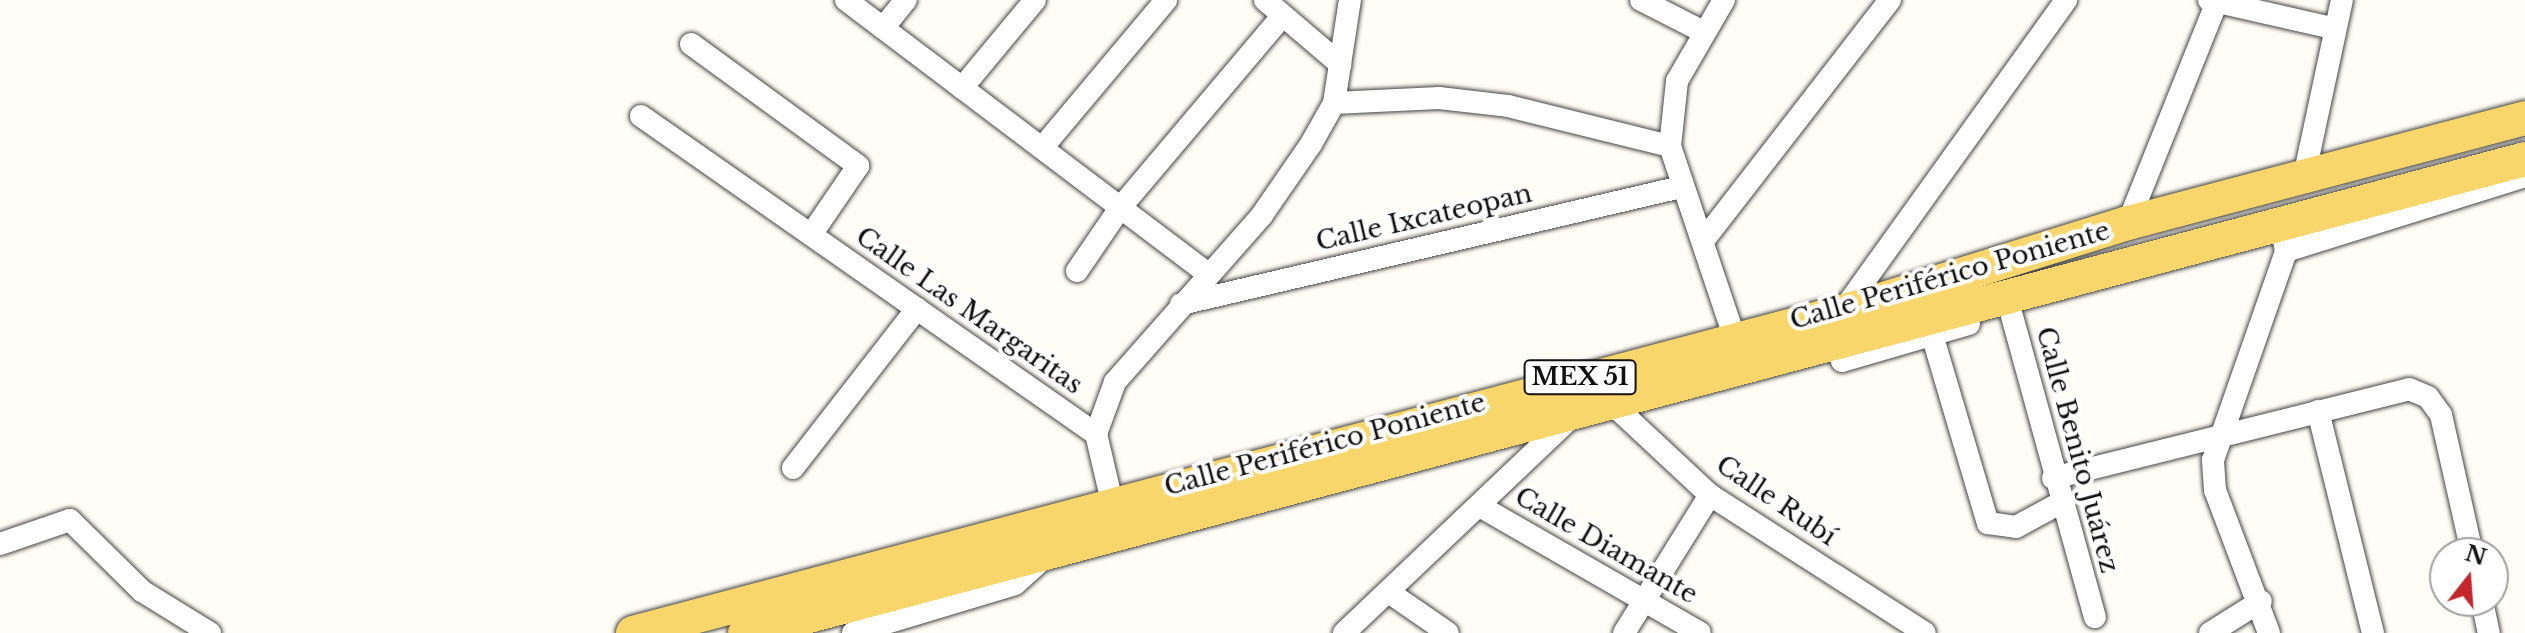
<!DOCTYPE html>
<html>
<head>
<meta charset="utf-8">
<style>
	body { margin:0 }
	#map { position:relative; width:2525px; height:633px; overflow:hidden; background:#fffdf5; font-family:"Libre Baskerville",serif }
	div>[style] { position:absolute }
	.roads { filter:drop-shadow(0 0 2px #444) drop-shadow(0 0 2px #444) }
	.street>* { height:22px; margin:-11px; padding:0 11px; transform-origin:11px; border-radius:11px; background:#fff }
	.primary>* { height:34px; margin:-17px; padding:0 17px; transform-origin:17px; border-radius:17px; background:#f9d66b }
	span { translate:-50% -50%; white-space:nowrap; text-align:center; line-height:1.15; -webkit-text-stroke:8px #fff; paint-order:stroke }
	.shield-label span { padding:2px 6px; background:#fff; border:2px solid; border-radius:6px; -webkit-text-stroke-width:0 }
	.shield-label { font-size:24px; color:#111; font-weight:700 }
	.street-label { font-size:26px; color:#111 }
	.north { position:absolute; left:2429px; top:537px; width:80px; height:80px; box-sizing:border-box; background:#fff; border:2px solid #a0a0a0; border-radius:50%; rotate:17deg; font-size:22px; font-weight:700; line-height:32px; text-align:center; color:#111 }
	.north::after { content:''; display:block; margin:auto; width:28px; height:36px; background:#c4262e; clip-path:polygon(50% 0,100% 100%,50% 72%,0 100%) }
</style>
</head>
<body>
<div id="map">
	<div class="roads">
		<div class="street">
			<i style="left:846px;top:0;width:455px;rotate:37.1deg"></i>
			<i style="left:1265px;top:0;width:99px;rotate:40.5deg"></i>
			<i style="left:1641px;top:0;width:66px;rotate:27deg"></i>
			<i style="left:1724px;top:0;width:94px;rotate:120.1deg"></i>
			<i style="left:1677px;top:81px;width:65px;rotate:96.1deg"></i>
			<i style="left:1670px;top:146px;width:200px;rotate:71.4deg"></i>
			<i style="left:2209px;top:0;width:126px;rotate:12.8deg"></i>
			<i style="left:883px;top:28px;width:36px;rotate:-51deg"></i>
			<i style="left:691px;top:44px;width:207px;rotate:36.1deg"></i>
			<i style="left:858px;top:166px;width:83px;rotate:124.3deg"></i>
			<i style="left:962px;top:88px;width:114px;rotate:-50.3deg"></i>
			<i style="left:1334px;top:103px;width:105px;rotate:-2.7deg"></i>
			<i style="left:1439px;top:98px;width:69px;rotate:6.6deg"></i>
			<i style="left:1508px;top:106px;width:167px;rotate:13.9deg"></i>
			<i style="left:641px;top:116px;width:555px;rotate:34.95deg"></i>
			<i style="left:1042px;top:148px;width:193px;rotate:-50deg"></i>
			<i style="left:2304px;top:177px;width:181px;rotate:-77.9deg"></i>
			<i style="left:2128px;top:223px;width:238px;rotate:-68.1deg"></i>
			<i style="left:1703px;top:241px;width:305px;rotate:-52.2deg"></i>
			<i style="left:2286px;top:251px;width:250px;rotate:-17.4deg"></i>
			<i style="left:1077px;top:271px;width:76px;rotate:-55.7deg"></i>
			<i style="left:1120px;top:208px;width:251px;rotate:-49.8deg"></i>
			<i style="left:2007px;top:298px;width:331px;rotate:74.6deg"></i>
			<i style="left:1181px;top:304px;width:514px;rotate:-13.17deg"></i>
			<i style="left:1928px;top:321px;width:211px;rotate:73.5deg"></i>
			<i style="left:1988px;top:523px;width:28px;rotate:8deg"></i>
			<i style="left:2016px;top:527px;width:50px;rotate:-28.6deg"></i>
			<i style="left:1969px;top:324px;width:132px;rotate:163.8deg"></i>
			<i style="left:1842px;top:361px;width:19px;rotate:-106deg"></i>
			<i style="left:1837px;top:343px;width:31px;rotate:-81deg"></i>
			<i style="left:1842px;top:312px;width:384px;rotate:-54.3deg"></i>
			<i style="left:1608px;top:400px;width:139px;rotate:43deg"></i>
			<i style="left:1710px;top:495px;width:255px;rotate:32.7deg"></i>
			<i style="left:2318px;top:411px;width:229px;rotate:76.1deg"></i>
			<i style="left:793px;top:468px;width:202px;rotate:-52.1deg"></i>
			<i style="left:2053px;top:478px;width:367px;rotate:-14deg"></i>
			<i style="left:2409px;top:389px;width:21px;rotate:23deg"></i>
			<i style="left:2428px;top:397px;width:22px;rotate:54deg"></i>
			<i style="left:2441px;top:415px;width:141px;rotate:77.3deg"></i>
			<i style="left:1112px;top:502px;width:70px;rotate:-103.2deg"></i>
			<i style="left:1096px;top:434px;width:55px;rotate:-69.9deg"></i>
			<i style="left:1115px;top:382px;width:222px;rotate:-48.6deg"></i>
			<i style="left:1262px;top:215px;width:86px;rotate:-55.4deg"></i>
			<i style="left:1311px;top:144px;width:47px;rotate:-60.7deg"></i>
			<i style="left:1334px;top:103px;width:104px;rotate:-81.2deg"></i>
			<i style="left:1483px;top:508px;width:250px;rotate:29.9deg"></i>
			<i style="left:0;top:544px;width:74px;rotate:-18.9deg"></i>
			<i style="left:70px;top:520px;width:101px;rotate:44.6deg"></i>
			<i style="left:142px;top:591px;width:80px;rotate:31.7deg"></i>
			<i style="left:1390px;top:593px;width:70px;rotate:34.6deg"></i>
			<i style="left:2482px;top:601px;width:33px;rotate:78deg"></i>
			<i style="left:853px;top:633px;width:169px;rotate:-16.8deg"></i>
			<i style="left:1015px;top:584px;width:42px;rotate:-42.1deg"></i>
			<i style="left:1344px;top:633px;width:318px;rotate:-43.5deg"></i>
			<i style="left:1624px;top:633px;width:163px;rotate:-58.1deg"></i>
			<i style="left:2210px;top:633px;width:60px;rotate:-32.1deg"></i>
			<i style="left:2269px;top:633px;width:153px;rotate:-110.7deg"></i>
			<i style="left:2215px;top:490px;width:30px;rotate:-94deg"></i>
			<i style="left:2213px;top:460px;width:221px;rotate:-70.7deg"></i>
			<i style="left:2286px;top:251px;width:26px;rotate:-101deg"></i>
		</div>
		<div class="primary">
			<i style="left:633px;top:633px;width:1251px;rotate:-14.87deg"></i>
			<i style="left:1842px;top:312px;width:300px;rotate:-17.3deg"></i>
			<i style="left:2128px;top:223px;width:411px;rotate:-14.8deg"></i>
			<i style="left:745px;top:633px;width:1842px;rotate:-14.91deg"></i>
		</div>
	</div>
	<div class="shield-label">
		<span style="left:1580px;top:377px">MEX 51</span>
	</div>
	<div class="street-label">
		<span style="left:1424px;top:218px;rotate:-13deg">Calle Ixcateopan</span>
		<span style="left:1950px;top:276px;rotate:-16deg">Calle Periférico Poniente</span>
		<span style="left:969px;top:311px;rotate:35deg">Calle Las Margaritas</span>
		<span style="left:1325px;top:445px;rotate:-15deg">Calle Periférico Poniente</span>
		<span style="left:2077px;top:450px;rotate:75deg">Calle Benito Juárez</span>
		<span style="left:1776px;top:501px;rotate:34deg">Calle Rubí</span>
		<span style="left:1606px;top:546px;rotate:30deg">Calle Diamante</span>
	</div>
	<div class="north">N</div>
</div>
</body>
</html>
